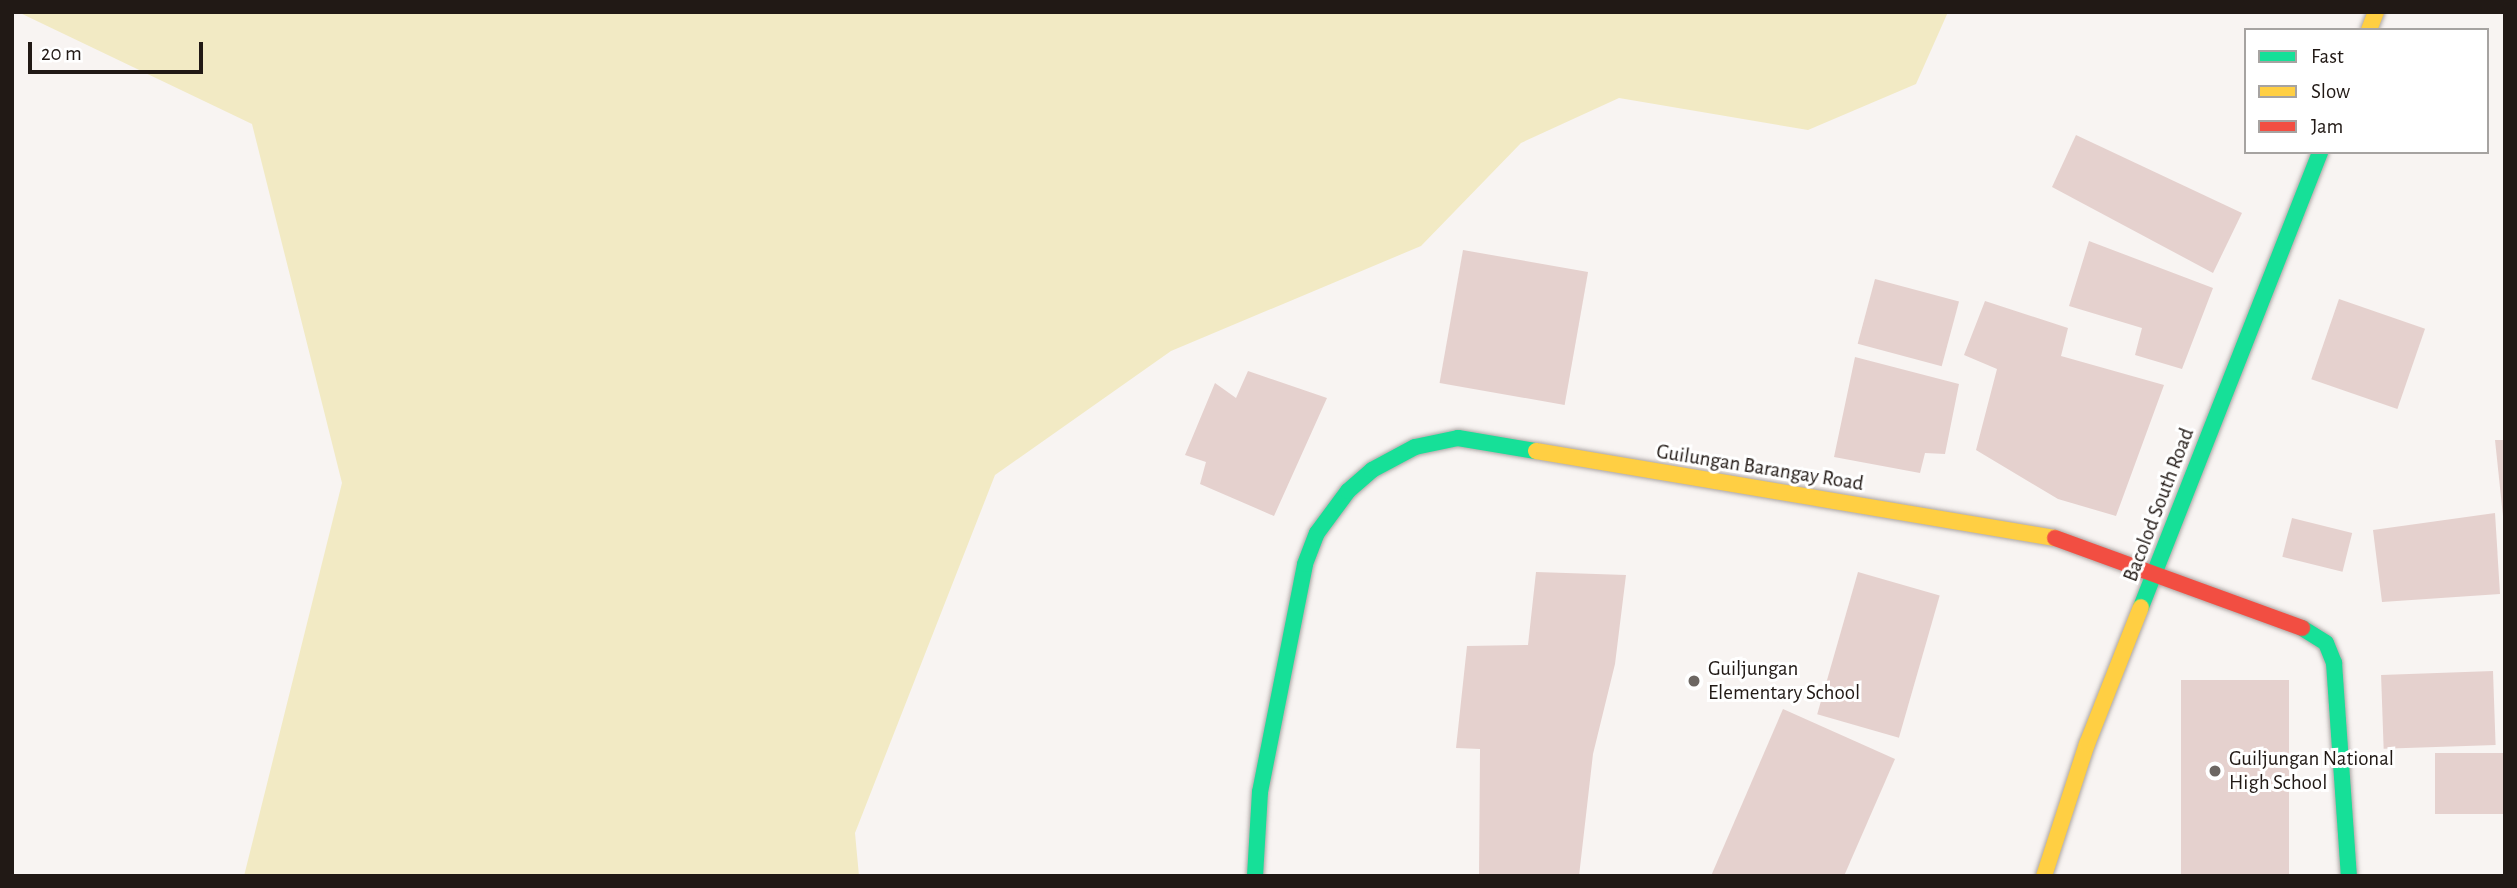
<!DOCTYPE html>
<html>
<head>
<meta charset="utf-8">
<style>
	body { margin:0 }
	#map { position:relative; width:2517px; height:888px; overflow:hidden; background:#f8f4f2; font-family:"Alegreya Sans",sans-serif }
	div>[style] { position:absolute }
	.green>* { inset:0; background:#f2eac4 }
	.building>* { inset:0; background:#e5d1ce; transform-origin:0 0 }
	.roads { filter:drop-shadow(0 0 2px #aca6a4) drop-shadow(0 0 2px #aca6a4) }
	.fast>* { height:16px; margin:-8px; padding:0 8px; transform-origin:8px; border-radius:8px; background:#16e098 }
	.slow>* { height:16px; margin:-8px; padding:0 8px; transform-origin:8px; border-radius:8px; background:#ffcf43 }
	.jam>* { height:16px; margin:-8px; padding:0 8px; transform-origin:8px; border-radius:8px; background:#f24e42 }
	.dots>* { width:19px; height:19px; translate:-50% -50%; box-sizing:border-box; border:4px solid #fff; border-radius:50% }
	span { translate:-50% -50%; white-space:nowrap; text-align:center; line-height:1.15; -webkit-text-stroke:6px #fff; paint-order:stroke }
	.street-label { font-size:21px; color:#211915 }
	.poi-label { font-size:21px; color:#211915 }
	.left { translate:0 -50%; text-align:left }
	.frame { position:absolute; inset:0; border:14px solid #211915; pointer-events:none }
	.legend { position:absolute; left:2244px; top:28px; width:245px; height:126px; box-sizing:border-box; background:#fff; border:2px solid #a6a3a1; margin:0; padding:9px 12px; list-style:none; font-size:21px; color:#211915 }
	.legend li { display:flex; align-items:center; gap:14px; height:35px }
	.legend b { width:35px; border:2px solid #a6a3a1 }
	.scale { position:absolute; left:28px; top:42px; width:175px; height:32px; box-sizing:border-box; border:4px solid #211915; border-top:0; padding-left:9px; font-size:21px; line-height:24px; white-space:nowrap; color:#211915; -webkit-text-stroke:5px #fff; paint-order:stroke }
</style>
</head>
<body>
<div id="map">
	<div class="green">
		<i style="clip-path:polygon(18px 12px,1948px 12px,1916px 84px,1808px 130px,1619px 98px,1521px 143px,1421px 246px,1171px 351px,995px 475px,855px 833px,859px 876px,244px 876px,342px 483px,252px 124px)"></i>
	</div>
	<div class="building">
		<i style="clip-path:polygon(2076px 135px,2242px 213px,2213px 273px,2052px 187px)"></i>
		<i style="clip-path:polygon(2089px 241px,2213px 288px,2182px 369px,2135px 355px,2142px 328px,2069px 306px)"></i>
		<i style="left:1463px;top:250px;width:127px;height:135px;rotate:10deg"></i>
		<i style="left:1875px;top:279px;width:87px;height:67px;rotate:15deg"></i>
		<i style="left:2339px;top:299px;width:91px;height:85px;rotate:19deg"></i>
		<i style="clip-path:polygon(1985px 301px,2068px 328px,2061px 356px,2164px 385px,2116px 516px,2058px 499px,1976px 450px,1997px 369px,1964px 355px)"></i>
		<i style="clip-path:polygon(1855px 357px,1959px 384px,1945px 454px,1925px 453px,1920px 473px,1834px 457px)"></i>
		<i style="clip-path:polygon(1248px 371px,1327px 398px,1274px 516px,1200px 484px,1206px 462px,1185px 455px,1215px 383px,1236px 398px)"></i>
		<i style="clip-path:polygon(2495px 440px,2505px 440px,2505px 516px,2503px 516px)"></i>
		<i style="clip-path:polygon(2495px 513px,2500px 594px,2382px 602px,2373px 530px)"></i>
		<i style="left:2292px;top:518px;width:62px;height:40px;rotate:14deg"></i>
		<i style="clip-path:polygon(1536px 572px,1626px 575px,1615px 664px,1593px 754px,1579px 876px,1479px 876px,1480px 749px,1456px 748px,1467px 646px,1528px 645px)"></i>
		<i style="left:1858px;top:572px;width:85px;height:148px;rotate:16deg"></i>
		<i style="left:2493px;top:671px;width:74px;height:112px;rotate:88deg"></i>
		<i style="left:2289px;top:680px;width:196px;height:108px;rotate:90deg"></i>
		<i style="clip-path:polygon(1783px 709px,1895px 759px,1844px 876px,1711px 876px)"></i>
		<i style="left:2505px;top:753px;width:61px;height:70px;rotate:90deg"></i>
	</div>
	<div class="roads">
		<div class="fast">
			<i style="left:2141px;top:607px;width:489px;rotate:-68.5deg"></i>
			<i style="left:2302px;top:628px;width:28px;rotate:32deg"></i>
			<i style="left:2326px;top:643px;width:22px;rotate:68deg"></i>
			<i style="left:2334px;top:663px;width:214px;rotate:86deg"></i>
			<i style="left:1255px;top:876px;width:84px;rotate:-86.6deg"></i>
			<i style="left:1260px;top:792px;width:232px;rotate:-78.8deg"></i>
			<i style="left:1305px;top:564px;width:33px;rotate:-69deg"></i>
			<i style="left:1317px;top:533px;width:52px;rotate:-53.6deg"></i>
			<i style="left:1348px;top:491px;width:32px;rotate:-41deg"></i>
			<i style="left:1372px;top:470px;width:49px;rotate:-28.1deg"></i>
			<i style="left:1415px;top:447px;width:44px;rotate:-11.8deg"></i>
			<i style="left:1458px;top:438px;width:79px;rotate:9.5deg"></i>
		</div>
		<div class="slow">
			<i style="left:2369px;top:30px;width:19px;rotate:-69deg"></i>
			<i style="left:1536px;top:451px;width:526px;rotate:9.52deg"></i>
			<i style="left:2044px;top:876px;width:139px;rotate:-72deg"></i>
			<i style="left:2087px;top:744px;width:147px;rotate:-68.5deg"></i>
		</div>
		<div class="jam">
			<i style="left:2055px;top:538px;width:263px;rotate:20deg"></i>
		</div>
	</div>
	<div class="dots">
		<i style="left:1694px;top:681px;background:#6c6662"></i>
		<i style="left:2215px;top:771px;background:#6c6662"></i>
	</div>
	<div class="street-label">
		<span style="left:1760px;top:468px;rotate:9deg">Guilungan Barangay Road</span>
		<span style="left:2159px;top:505px;rotate:-69deg">Bacolod South Road</span>
	</div>
	<div class="poi-label">
		<span class="left" style="left:1708px;top:681px">Guiljungan<br>Elementary School</span>
		<span class="left" style="left:2229px;top:771px">Guiljungan National<br>High School</span>
	</div>
	<div class="frame"></div>
	<ul class="legend">
	<li><b style="height:9px;background:#16e098"></b>Fast</li>
	<li><b style="height:9px;background:#ffcf43"></b>Slow</li>
	<li><b style="height:9px;background:#f24e42"></b>Jam</li>
	</ul>
	<div class="scale">20 m</div>
</div>
</body>
</html>
